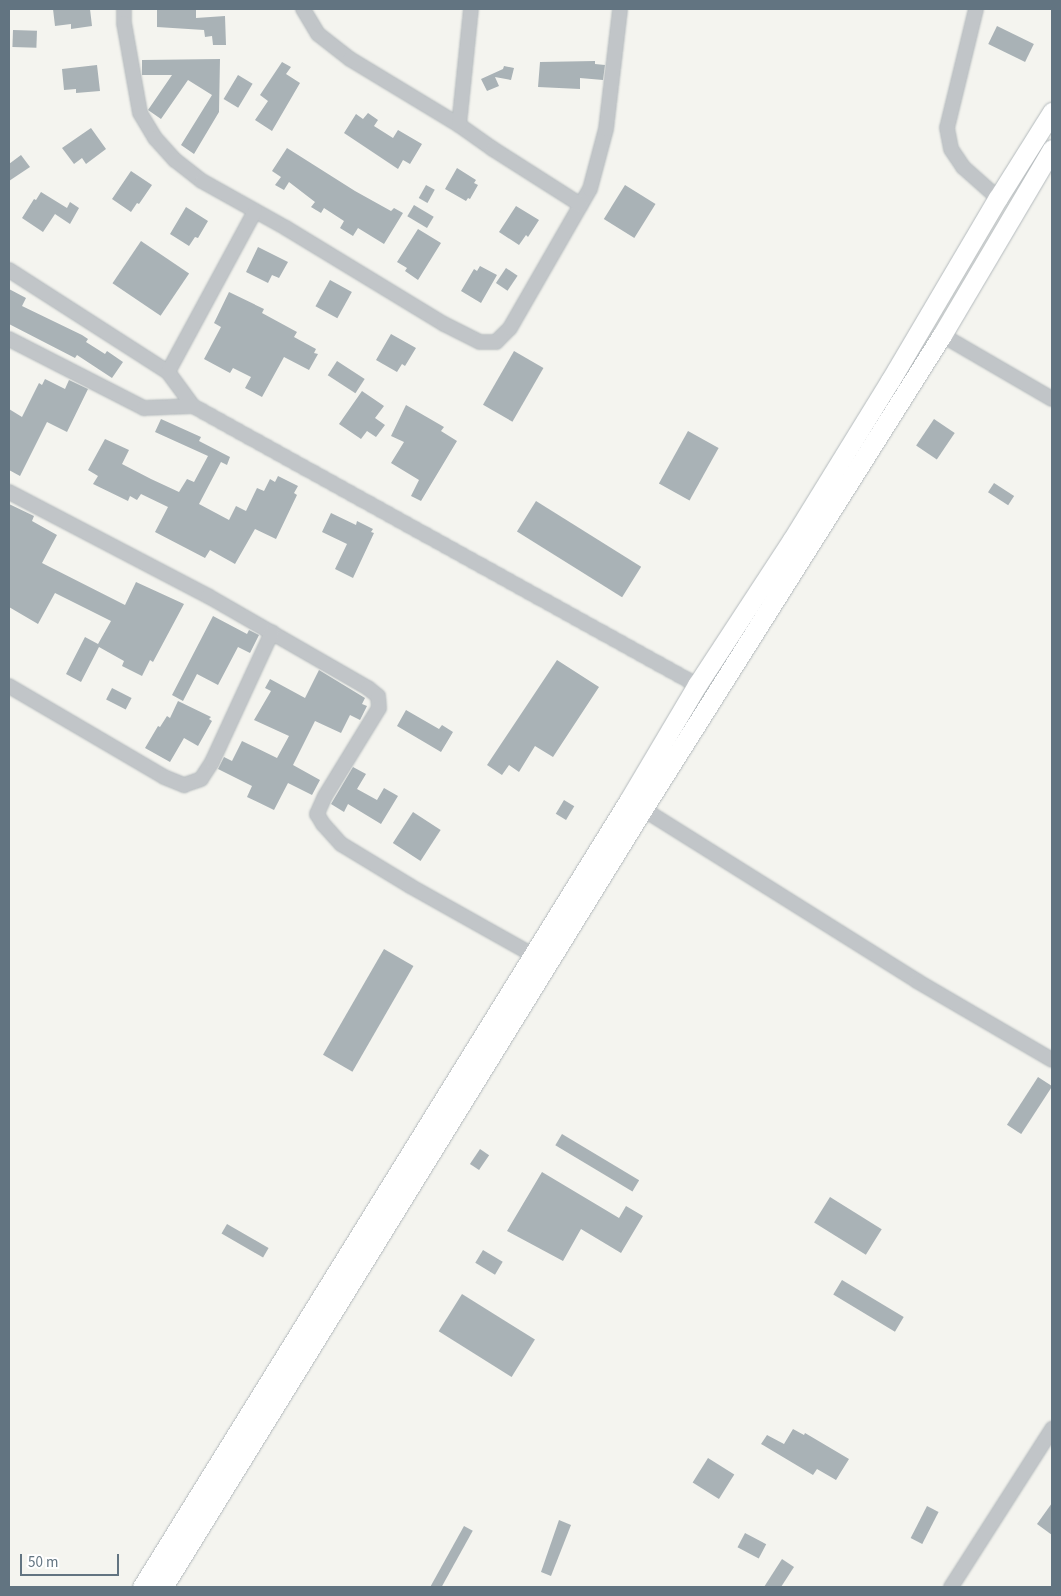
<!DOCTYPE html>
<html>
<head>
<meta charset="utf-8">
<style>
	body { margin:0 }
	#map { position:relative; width:1061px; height:1596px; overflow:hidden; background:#f4f4ef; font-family:"Source Sans 3",sans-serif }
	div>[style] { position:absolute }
	.building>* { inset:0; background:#a9b2b6; transform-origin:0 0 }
	.roads { filter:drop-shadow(0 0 1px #b3b9bc) drop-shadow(0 0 1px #b3b9bc) }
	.street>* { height:14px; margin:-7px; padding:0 7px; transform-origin:7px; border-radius:7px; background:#c1c5c8 }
	.secondary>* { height:19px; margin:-9.5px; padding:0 9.5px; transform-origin:9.5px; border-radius:9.5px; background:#fff }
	span { translate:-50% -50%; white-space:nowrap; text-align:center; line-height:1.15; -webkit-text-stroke:5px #fff; paint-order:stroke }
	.frame { position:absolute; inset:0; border:10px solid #627481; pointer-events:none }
	.scale { position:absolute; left:20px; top:1554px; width:99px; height:22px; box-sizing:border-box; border:2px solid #627481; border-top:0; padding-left:6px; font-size:15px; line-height:18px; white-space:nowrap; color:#627481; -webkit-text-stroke:4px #fff; paint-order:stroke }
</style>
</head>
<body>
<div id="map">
	<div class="building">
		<i style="clip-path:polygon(53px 9px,90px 9px,92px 26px,71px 29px,71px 24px,55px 26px)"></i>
		<i style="clip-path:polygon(157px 9px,196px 9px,196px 18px,225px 16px,226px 45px,213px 45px,212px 36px,205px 37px,204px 30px,157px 27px)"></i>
		<i style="left:997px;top:26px;width:41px;height:20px;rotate:26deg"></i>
		<i style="left:13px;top:30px;width:24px;height:17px;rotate:2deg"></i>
		<i style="clip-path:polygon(220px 59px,219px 112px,194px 154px,181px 145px,212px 95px,188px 80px,161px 119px,148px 110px,172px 75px,142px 75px,142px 60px)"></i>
		<i style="clip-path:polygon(595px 61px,595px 64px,605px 65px,603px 80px,580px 78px,580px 89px,538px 87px,540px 62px)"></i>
		<i style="clip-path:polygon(282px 62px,291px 67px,286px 74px,300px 83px,272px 131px,255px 120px,268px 101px,260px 95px)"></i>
		<i style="clip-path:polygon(97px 65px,100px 91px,76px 93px,76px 89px,64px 90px,62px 69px)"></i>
		<i style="clip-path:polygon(504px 66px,514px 68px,511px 80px,495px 77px,499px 86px,487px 91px,481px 79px,503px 69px)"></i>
		<i style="left:238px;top:75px;width:17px;height:28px;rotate:31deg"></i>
		<i style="clip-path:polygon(368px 113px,378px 120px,374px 126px,393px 138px,398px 130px,422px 144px,410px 164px,403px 160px,398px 169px,344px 133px,356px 114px,363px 119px)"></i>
		<i style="clip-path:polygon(91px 128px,106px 149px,86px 164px,82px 158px,74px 164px,62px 148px)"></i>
		<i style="clip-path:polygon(287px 148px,355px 191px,391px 211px,394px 208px,403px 213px,384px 244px,358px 228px,353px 236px,340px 228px,344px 221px,324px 208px,321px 213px,311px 207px,315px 202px,289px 182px,284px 190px,275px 185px,281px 177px,272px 171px)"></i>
		<i style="clip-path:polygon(21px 155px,30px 167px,9px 181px,9px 164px)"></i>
		<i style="clip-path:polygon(457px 168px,476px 180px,474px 183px,478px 185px,470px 199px,468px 198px,466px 201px,445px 189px)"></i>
		<i style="clip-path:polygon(131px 171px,152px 185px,139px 204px,137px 203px,131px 212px,112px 199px)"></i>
		<i style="left:426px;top:185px;width:10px;height:15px;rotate:29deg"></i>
		<i style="left:625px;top:185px;width:36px;height:40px;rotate:32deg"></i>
		<i style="clip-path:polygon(41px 192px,67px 208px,70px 202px,79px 208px,70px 224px,55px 214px,43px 232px,22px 218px,34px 199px,36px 200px)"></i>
		<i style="left:414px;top:205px;width:23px;height:13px;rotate:31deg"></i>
		<i style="clip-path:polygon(516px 206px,539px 220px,528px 237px,526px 235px,519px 245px,499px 232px)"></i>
		<i style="clip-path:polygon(186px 207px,208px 221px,198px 238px,195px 237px,189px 246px,170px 234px)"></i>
		<i style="clip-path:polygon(418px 229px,441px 243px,418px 280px,405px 271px,407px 268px,397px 262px)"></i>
		<i style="left:141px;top:241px;width:58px;height:51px;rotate:34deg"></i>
		<i style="clip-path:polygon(258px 247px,288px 262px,279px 278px,272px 275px,268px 283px,246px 272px)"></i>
		<i style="clip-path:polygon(480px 266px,497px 275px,481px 303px,461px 291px,474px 269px,477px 271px)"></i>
		<i style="left:506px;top:268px;width:14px;height:18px;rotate:34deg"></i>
		<i style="left:330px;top:280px;width:25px;height:30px;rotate:29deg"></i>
		<i style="clip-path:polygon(9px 289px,26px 298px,22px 306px,82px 335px,88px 339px,86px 342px,105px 354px,107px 351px,123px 362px,112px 378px,77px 355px,75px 358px,9px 324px)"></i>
		<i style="clip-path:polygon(229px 292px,264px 309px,262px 313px,297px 332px,294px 337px,316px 349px,314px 353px,318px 354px,309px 370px,284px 357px,262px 397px,245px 388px,251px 377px,233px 368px,230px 373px,204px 359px,221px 327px,214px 323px)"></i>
		<i style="clip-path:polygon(391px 334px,416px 348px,405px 366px,402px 364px,397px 372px,376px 360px)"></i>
		<i style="left:514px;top:351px;width:34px;height:62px;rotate:30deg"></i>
		<i style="left:337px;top:361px;width:33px;height:17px;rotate:33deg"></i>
		<i style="clip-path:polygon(45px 379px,65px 389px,69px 380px,88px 389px,67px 432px,47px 422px,20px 476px,9px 470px,9px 409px,22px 417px,39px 383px,42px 385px)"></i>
		<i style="clip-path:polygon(362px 391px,384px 406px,375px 418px,385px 425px,376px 437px,367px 431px,361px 439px,339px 424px)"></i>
		<i style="clip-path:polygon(406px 405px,444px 427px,441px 431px,457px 441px,421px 501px,411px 496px,419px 480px,391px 463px,404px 442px,391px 436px)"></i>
		<i style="clip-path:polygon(161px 419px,201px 437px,199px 441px,230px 457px,227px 465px,221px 462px,199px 504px,229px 520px,236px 506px,246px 511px,257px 488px,264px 491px,270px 479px,275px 482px,278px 476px,298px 486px,294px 493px,297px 495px,276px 539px,255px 529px,235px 564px,210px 550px,205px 558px,155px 532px,168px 507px,141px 494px,137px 500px,130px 496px,128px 501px,93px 484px,98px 476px,88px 470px,105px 439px,129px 450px,122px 464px,151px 479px,179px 492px,187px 479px,194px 482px,208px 456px,155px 432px)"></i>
		<i style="left:934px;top:419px;width:25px;height:32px;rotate:34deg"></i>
		<i style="left:688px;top:431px;width:35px;height:60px;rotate:29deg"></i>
		<i style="left:994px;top:483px;width:24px;height:11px;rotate:33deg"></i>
		<i style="left:536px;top:501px;width:124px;height:36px;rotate:32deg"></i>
		<i style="clip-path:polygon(9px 504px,34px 516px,32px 521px,57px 535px,42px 563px,125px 605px,136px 582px,184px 604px,153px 662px,150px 660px,142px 676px,122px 666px,124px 661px,99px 647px,81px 682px,66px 674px,85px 637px,98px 644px,111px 621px,55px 593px,38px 624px,9px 607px)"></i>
		<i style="clip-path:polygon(331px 513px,356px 525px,357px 521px,373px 529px,371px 532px,374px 533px,353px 578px,335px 569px,347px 544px,322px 532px)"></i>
		<i style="clip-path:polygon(213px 616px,247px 634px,249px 630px,259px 635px,250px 653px,238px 647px,218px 685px,197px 674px,183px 701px,172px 695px)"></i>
		<i style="clip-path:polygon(557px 660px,599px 687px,553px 757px,535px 746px,519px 772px,509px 765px,502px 775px,487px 765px)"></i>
		<i style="clip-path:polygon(319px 670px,365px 698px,362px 704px,367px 706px,360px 720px,350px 715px,341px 733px,315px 721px,293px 765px,320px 780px,312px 795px,288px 783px,274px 810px,247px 797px,252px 786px,218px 769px,224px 757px,232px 761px,242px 741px,277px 758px,289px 736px,254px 720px,271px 691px,265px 688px,270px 679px,305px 698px)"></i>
		<i style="left:112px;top:688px;width:22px;height:13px;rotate:27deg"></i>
		<i style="clip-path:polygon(178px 701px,211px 717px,209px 719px,212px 721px,198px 746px,184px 738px,170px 762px,145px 748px,158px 726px,160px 727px,167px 716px,170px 718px)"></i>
		<i style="clip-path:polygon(406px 710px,439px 729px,442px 725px,453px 732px,441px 752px,397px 726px)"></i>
		<i style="clip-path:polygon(353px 767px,366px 774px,357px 789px,377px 800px,384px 788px,398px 796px,381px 824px,348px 804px,344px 812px,331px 804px)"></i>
		<i style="left:564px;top:800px;width:12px;height:16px;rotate:31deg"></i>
		<i style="left:413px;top:812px;width:33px;height:37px;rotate:33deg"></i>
		<i style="left:384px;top:949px;width:34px;height:122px;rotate:30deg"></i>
		<i style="left:1038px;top:1077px;width:17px;height:57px;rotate:33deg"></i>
		<i style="left:562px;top:1134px;width:90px;height:13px;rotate:31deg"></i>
		<i style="left:480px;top:1149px;width:11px;height:18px;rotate:34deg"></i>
		<i style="clip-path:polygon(542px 1172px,619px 1218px,626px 1206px,643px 1216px,621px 1253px,581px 1229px,563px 1261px,507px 1231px)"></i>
		<i style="left:830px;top:1197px;width:61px;height:30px;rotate:32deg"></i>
		<i style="left:227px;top:1224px;width:48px;height:11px;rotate:30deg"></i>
		<i style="left:483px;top:1250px;width:23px;height:15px;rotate:31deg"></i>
		<i style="left:842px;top:1280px;width:72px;height:17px;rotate:31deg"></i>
		<i style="left:462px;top:1294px;width:86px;height:44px;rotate:32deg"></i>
		<i style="clip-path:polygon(793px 1429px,804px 1435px,805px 1433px,849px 1459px,836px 1480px,817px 1469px,813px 1475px,761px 1444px,767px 1435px,784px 1444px)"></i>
		<i style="left:708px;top:1458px;width:31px;height:29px;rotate:32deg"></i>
		<i style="clip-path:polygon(1052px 1503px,1052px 1535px,1037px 1524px)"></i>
		<i style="left:927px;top:1506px;width:13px;height:36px;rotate:27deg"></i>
		<i style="clip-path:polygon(559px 1520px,571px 1525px,551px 1576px,541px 1572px)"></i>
		<i style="left:464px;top:1526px;width:10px;height:72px;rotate:29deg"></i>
		<i style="left:745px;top:1533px;width:24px;height:16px;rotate:28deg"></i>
		<i style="clip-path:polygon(782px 1559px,794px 1567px,781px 1587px,764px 1587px)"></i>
	</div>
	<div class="roads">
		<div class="street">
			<i style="left:124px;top:9px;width:14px;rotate:90deg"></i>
			<i style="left:124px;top:23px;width:91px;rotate:79.9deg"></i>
			<i style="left:140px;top:113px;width:29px;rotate:59deg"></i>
			<i style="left:155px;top:138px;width:30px;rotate:48deg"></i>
			<i style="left:175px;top:160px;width:34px;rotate:38deg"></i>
			<i style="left:202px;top:181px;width:96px;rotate:29.2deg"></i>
			<i style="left:286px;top:228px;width:185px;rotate:31.3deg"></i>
			<i style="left:444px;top:324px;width:40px;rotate:26.6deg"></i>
			<i style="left:480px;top:342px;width:16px"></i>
			<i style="left:496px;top:342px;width:20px;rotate:-45deg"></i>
			<i style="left:510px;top:328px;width:160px;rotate:-60.1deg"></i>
			<i style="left:590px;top:189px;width:62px;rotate:-75.1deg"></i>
			<i style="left:606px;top:129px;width:121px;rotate:-83.3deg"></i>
			<i style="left:303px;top:9px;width:29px;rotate:59deg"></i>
			<i style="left:318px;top:34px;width:41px;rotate:38deg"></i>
			<i style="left:350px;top:59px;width:127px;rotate:31.2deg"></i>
			<i style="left:459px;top:125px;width:42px;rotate:35.2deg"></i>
			<i style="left:493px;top:149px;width:104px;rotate:32.5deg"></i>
			<i style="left:976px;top:9px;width:122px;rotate:103.7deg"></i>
			<i style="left:947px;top:128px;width:21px;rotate:79deg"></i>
			<i style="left:951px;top:149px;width:22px;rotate:56deg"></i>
			<i style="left:963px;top:167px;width:47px;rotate:41.5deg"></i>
			<i style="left:459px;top:125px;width:117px;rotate:-84.1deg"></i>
			<i style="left:9px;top:270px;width:189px;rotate:32.7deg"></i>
			<i style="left:168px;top:372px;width:42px;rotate:53.7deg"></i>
			<i style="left:193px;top:406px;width:576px;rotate:28.97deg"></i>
			<i style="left:942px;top:335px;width:127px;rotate:30.2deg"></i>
			<i style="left:9px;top:339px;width:152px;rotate:27.1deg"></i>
			<i style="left:144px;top:408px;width:49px;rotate:-2.3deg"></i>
			<i style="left:168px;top:372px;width:183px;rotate:-61.6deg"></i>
			<i style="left:9px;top:492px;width:225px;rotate:27.6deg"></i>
			<i style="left:208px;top:596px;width:185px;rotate:29.9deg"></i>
			<i style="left:368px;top:688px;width:13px;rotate:39deg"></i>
			<i style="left:378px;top:696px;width:12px;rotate:85deg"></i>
			<i style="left:379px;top:708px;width:103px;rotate:121.5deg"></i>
			<i style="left:325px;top:796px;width:20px;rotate:114deg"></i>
			<i style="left:317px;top:814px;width:12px;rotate:59deg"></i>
			<i style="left:323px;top:824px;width:27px;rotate:48deg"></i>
			<i style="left:341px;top:844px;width:81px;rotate:31.3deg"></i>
			<i style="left:410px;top:886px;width:141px;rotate:29.3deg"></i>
			<i style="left:9px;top:686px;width:180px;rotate:30.4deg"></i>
			<i style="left:164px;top:777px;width:22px;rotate:22deg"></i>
			<i style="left:184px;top:785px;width:18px;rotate:-19deg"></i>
			<i style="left:201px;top:779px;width:20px;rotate:-57deg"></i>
			<i style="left:212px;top:762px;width:143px;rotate:-65.2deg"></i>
			<i style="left:643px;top:809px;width:324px;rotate:32.1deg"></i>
			<i style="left:917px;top:981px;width:156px;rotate:30.3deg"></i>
			<i style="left:951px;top:1587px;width:188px;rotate:-57.4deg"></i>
		</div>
		<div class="secondary">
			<i style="left:142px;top:1587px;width:925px;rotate:-58.25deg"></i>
			<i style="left:629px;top:800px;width:134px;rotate:-59.4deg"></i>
			<i style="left:697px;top:685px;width:173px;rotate:-56.8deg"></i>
			<i style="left:792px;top:540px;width:187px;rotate:-58.4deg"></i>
			<i style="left:890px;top:381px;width:212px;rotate:-59.5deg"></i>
			<i style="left:998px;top:198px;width:102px;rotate:-57.9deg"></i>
			<i style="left:163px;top:1587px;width:914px;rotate:-58.33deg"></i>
			<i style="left:643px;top:809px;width:560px;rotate:-57.76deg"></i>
			<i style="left:942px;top:335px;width:216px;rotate:-59.4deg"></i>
		</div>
	</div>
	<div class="frame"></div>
	<div class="scale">50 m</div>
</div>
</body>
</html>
